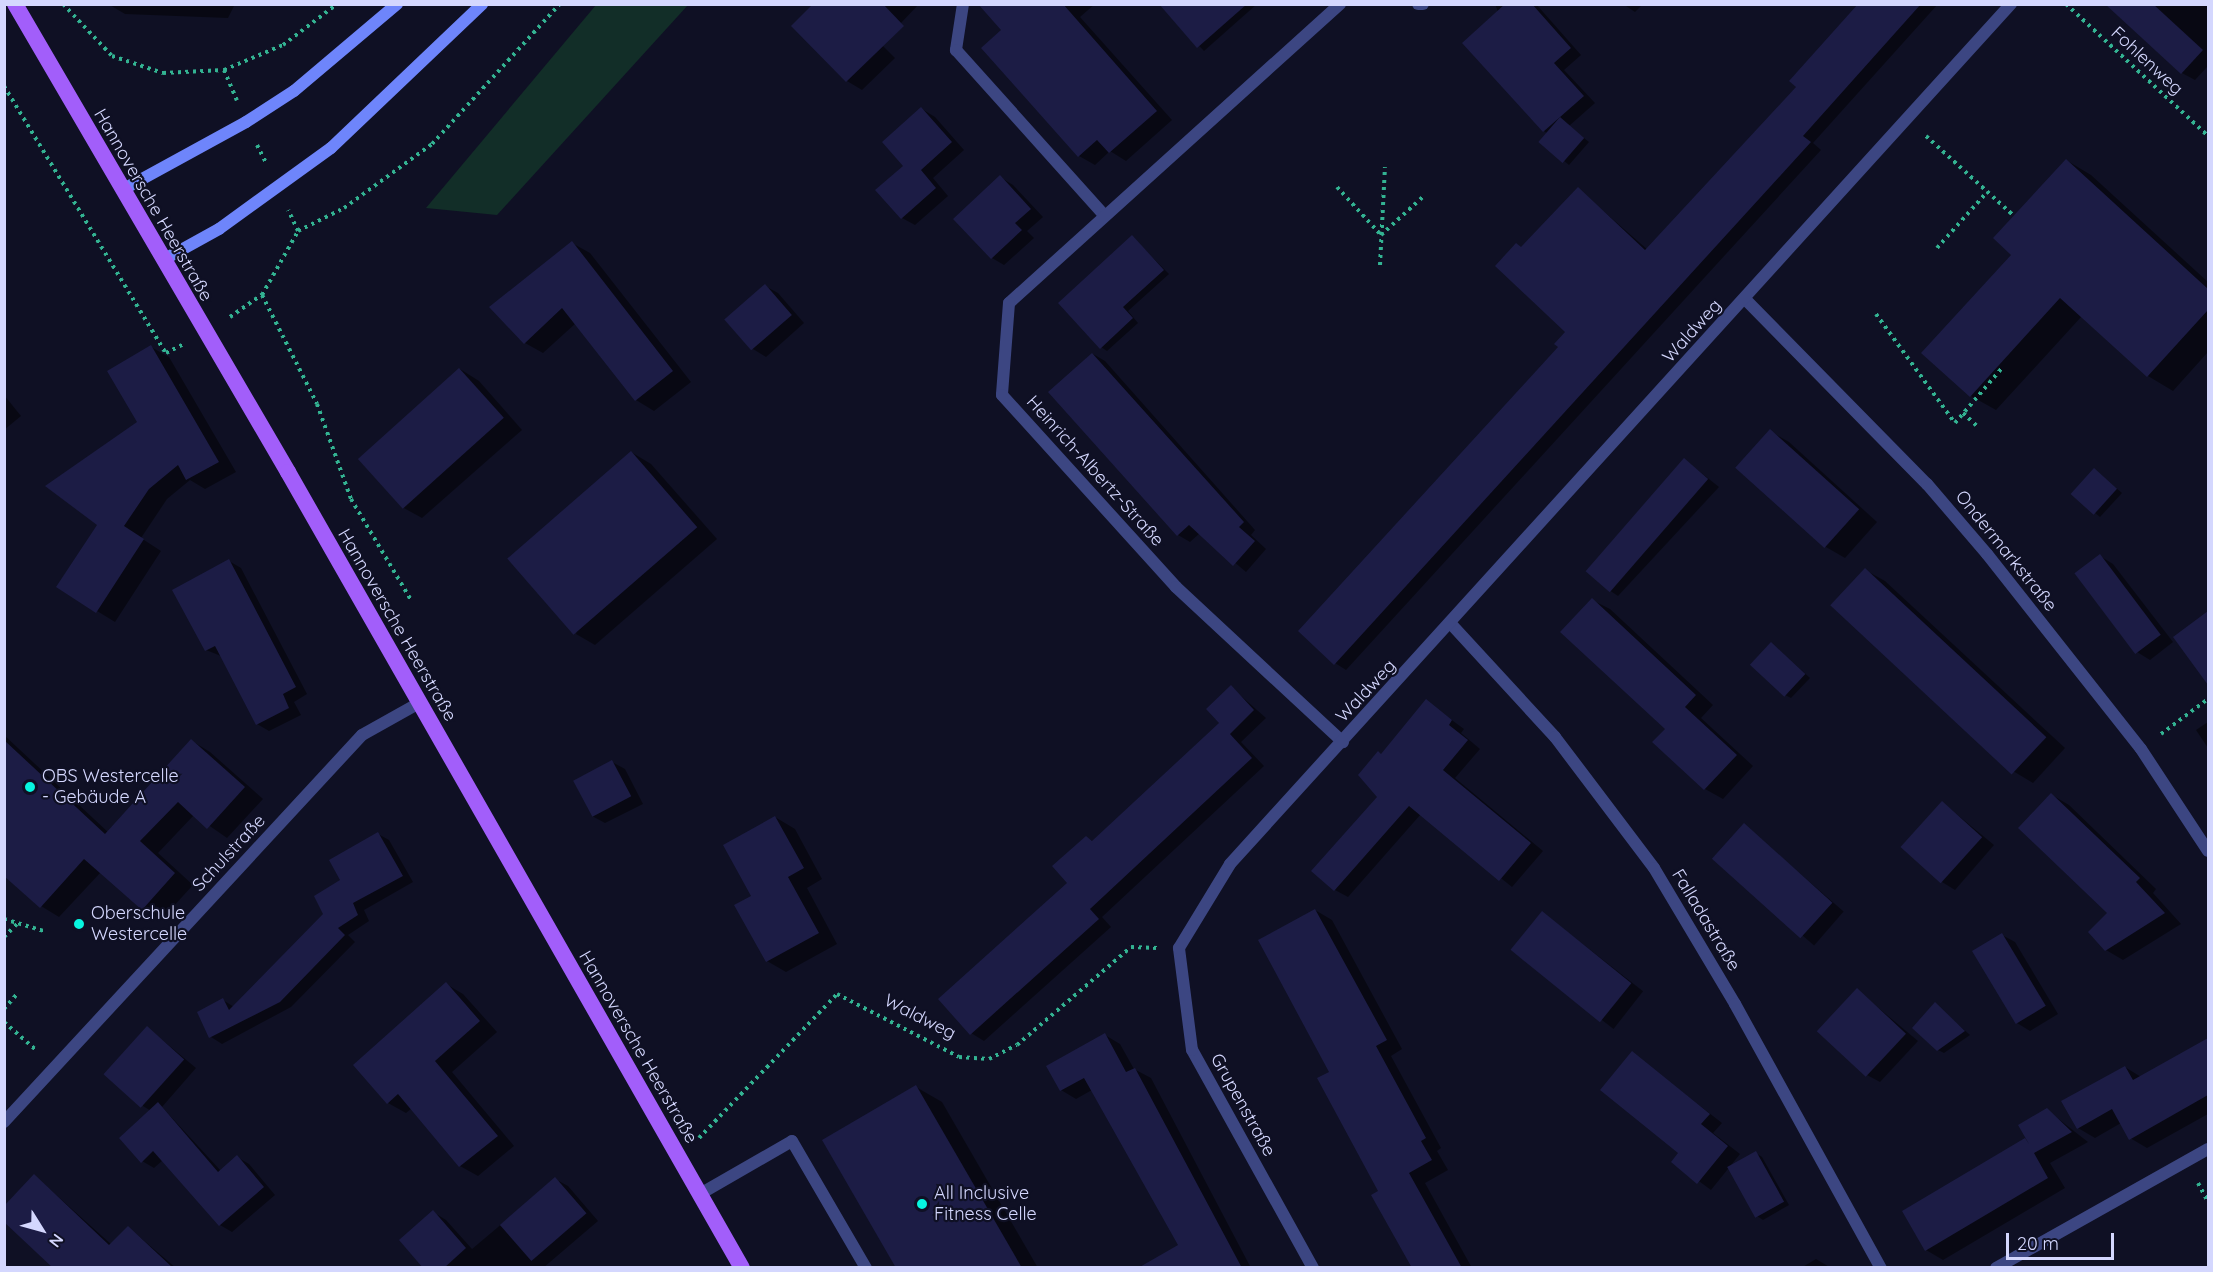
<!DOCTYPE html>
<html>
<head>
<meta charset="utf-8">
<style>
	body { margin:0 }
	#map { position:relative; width:2213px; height:1272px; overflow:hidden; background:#0f1024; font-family:Quicksand,sans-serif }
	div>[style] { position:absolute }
	.green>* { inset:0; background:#122e28 }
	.shadow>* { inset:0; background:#0007; transform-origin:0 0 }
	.building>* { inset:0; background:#1c1c45; transform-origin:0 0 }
	.path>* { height:4px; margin-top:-2px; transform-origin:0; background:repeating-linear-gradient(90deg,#33b392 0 3px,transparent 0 7.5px) }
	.service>* { height:12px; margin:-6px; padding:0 6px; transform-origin:6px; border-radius:6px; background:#3c4682 }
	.minor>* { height:12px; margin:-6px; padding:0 6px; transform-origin:6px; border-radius:6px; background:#3c4682 }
	.secondary>* { height:12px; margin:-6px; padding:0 6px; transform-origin:6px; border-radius:6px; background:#6e85fb }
	.primary>* { height:16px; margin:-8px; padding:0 8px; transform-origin:8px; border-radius:8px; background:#a25efa }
	.dots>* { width:16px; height:16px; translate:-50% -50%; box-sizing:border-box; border:3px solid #0f1024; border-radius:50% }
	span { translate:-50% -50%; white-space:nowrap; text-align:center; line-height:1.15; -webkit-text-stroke:4.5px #0f1024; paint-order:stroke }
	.street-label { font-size:18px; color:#d4d7fe }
	.poi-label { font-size:18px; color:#d4d7fe }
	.left { translate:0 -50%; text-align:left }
	.frame { position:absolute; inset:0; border:6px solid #d4d7fe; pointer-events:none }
	.north { position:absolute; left:12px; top:1200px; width:60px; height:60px; -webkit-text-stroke:4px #0f1024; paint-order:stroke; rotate:127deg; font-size:16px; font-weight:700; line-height:24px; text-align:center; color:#d4d7fe }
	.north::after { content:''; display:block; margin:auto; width:21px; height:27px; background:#d4d7fe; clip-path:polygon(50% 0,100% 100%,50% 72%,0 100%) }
	.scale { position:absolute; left:2006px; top:1233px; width:108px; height:27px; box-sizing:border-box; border:3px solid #d4d7fe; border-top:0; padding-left:8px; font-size:18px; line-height:21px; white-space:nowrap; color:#d4d7fe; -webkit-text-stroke:4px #0f1024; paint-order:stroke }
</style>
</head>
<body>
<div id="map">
	<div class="green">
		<i style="clip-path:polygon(596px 5px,688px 5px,497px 215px,426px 208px)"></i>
	</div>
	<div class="shadow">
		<i style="clip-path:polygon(108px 4px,235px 4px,228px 18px,125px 14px)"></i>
		<i style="clip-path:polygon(815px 4px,919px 4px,881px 44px,895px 58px,862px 90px,847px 81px)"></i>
		<i style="clip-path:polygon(1001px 4px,1095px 4px,1080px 17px,1172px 120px,1126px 161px,1110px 151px,1095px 165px,1079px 156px,1003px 31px)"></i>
		<i style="clip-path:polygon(1178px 4px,1257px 4px,1204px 51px,1168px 13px)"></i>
		<i style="clip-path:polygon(1495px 4px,1536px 4px,1581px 55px,1564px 70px,1595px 103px,1569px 126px,1589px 142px,1569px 165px,1541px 142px,1548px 134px,1544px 131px)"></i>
		<i style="clip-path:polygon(1623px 4px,1643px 4px,1635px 12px)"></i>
		<i style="clip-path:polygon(1860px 4px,1938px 4px,1813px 143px,1821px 150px,1346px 670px,1335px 663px,1560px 347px,1567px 331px,1522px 248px,1578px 189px,1648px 250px,1798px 87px)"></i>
		<i style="clip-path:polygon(2107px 4px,2208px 4px,2208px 66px,2195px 80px,2182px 73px)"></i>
		<i style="clip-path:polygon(922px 109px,935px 117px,964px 150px,933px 178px,948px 196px,915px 225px,902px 218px,905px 166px)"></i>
		<i style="clip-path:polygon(2066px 160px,2091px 175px,2208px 282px,2208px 352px,2173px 391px,2148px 376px,2082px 316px,1996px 410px,1971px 396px,2013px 254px)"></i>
		<i style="clip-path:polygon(1000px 177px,1013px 185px,1043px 217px,1027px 231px,1034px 238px,1004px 265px,992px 258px)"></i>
		<i style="clip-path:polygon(1132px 237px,1169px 274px,1128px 311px,1138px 323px,1107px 351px,1101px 347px)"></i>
		<i style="clip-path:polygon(572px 243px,590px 253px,691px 382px,654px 411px,636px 400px,576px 323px,543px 353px,525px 343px)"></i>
		<i style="clip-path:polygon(765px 286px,778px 293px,804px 323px,766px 357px,753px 349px)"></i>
		<i style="clip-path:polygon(151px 347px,169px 357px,236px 472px,205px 489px,190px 480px,167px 499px,141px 538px,161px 551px,115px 622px,58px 587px,99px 524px,139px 423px)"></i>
		<i style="clip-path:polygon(1093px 354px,1105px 361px,1255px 530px,1251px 535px,1266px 549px,1246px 572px,1200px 533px,1190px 542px,1178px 535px)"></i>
		<i style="clip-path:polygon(460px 369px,479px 381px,522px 430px,422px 518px,402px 507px)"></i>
		<i style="clip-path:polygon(4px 395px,21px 416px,4px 430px)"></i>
		<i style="clip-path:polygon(1770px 431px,1789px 442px,1877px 522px,1845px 558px,1826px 547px)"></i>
		<i style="clip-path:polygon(631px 452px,651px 464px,717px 539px,595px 645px,576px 634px)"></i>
		<i style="clip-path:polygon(1685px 460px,1719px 487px,1618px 596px,1606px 588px)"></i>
		<i style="clip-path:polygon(2100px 474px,2122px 493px,2100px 517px,2072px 494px)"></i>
		<i style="clip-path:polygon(2100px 556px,2113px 564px,2173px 642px,2150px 660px,2137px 652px)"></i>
		<i style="clip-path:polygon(229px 561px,241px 568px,307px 694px,294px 702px,301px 715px,269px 731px,257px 724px,221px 656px,206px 650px)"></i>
		<i style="clip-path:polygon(1865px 570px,1885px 581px,2065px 748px,2033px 783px,2013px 771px)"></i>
		<i style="clip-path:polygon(1592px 600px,1610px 609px,1713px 705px,1701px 718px,1753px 766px,1723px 799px,1705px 789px,1654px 742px,1667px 729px)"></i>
		<i style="clip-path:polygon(2208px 613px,2208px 683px,2175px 637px)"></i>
		<i style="clip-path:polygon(1777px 648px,1810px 678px,1791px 698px,1785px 695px)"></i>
		<i style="clip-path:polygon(1231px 687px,1266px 718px,1241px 742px,1264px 766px,1102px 917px,1111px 927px,984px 1041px,971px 1033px,1069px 883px,1086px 837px,1094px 842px,1221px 723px)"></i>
		<i style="clip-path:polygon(1426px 701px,1464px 729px,1461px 733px,1480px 749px,1455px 778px,1543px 851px,1512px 887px,1421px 814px,1348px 897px,1335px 890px,1379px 797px,1382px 755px)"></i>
		<i style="clip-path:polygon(2208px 722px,2208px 748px,2196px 730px)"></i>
		<i style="clip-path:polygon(4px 735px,109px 833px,192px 741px,210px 752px,263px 799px,227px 838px,194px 815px,158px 853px,193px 885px,161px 920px,143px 909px,101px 872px,59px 917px,41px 906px,4px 874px)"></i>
		<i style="clip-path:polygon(612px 762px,625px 769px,643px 804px,605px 823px,592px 816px)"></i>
		<i style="clip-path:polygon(2052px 795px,2069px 805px,2156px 889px,2153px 893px,2181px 924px,2123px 960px,2106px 950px,2109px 913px)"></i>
		<i style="clip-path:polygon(1943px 803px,1994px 845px,1955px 890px,1942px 882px)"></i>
		<i style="clip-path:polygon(775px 817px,795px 829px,822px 879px,807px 888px,837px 944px,786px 972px,767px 961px,753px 896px)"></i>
		<i style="left:1744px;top:825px;width:132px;height:45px;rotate:41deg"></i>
		<i style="clip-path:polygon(378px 834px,389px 840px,413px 882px,364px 910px,369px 921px,348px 935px,355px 942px,291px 1007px,222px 1044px,211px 1037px,199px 1013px,223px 1000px,234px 1007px,325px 914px,342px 880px)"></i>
		<i style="clip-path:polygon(1315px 910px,1332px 920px,1402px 1049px,1391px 1056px,1441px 1148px,1437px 1151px,1448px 1170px,1425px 1183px,1472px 1268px,1414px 1268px,1380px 1191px,1331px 1072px)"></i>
		<i style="left:1543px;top:913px;width:127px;height:48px;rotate:38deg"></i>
		<i style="clip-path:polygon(2002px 935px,2015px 942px,2058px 1014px,2030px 1031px,2017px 1023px,1974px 951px)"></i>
		<i style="clip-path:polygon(446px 984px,463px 994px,497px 1032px,452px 1072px,514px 1146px,478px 1176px,460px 1166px,412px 1108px,406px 1113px,388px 1103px)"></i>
		<i style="clip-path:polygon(1857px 990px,1918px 1041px,1880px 1082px,1867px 1075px)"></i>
		<i style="clip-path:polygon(1935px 1004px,1970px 1035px,1944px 1053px,1938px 1050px)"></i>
		<i style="clip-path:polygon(148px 1028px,196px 1068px,162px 1107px,221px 1171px,237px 1157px,249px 1164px,275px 1195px,232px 1232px,220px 1225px,163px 1160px,154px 1168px,142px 1161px,151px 1111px,143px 1106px)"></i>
		<i style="clip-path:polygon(1105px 1035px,1120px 1044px,1134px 1069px,1151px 1078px,1251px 1268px,1179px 1268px,1180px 1246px,1092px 1090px,1076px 1099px,1061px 1090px)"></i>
		<i style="clip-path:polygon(2208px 1039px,2208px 1114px,2147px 1148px,2130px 1138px,2121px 1123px,2095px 1138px,2078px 1128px,2125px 1067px,2141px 1077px)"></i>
		<i style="clip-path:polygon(1632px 1053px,1722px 1123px,1713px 1133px,1740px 1154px,1711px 1190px,1673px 1162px,1680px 1153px)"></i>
		<i style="clip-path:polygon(916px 1087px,942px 1102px,1038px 1268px,898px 1268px)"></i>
		<i style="clip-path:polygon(2047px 1110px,2088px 1142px,2050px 1163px,2065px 1188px,1943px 1260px,1926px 1250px,2025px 1140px,2030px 1143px)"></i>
		<i style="clip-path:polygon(1756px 1153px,1762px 1157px,1789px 1205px,1763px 1220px,1757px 1216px)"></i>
		<i style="clip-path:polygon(35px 1176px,112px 1245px,128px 1227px,176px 1268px,84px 1268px)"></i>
		<i style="clip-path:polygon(555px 1179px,568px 1186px,598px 1221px,543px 1268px,425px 1268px,433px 1212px,446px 1220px,472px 1249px)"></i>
		<i style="clip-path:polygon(1816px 1259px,1831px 1268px,1801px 1268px)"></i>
	</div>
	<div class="building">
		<i style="clip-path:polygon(813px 4px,883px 4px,904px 26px,846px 82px,791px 26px)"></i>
		<i style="clip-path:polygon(978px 4px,1063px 4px,1157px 111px,1109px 153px,1097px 140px,1078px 157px,981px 48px,1001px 30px)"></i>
		<i style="clip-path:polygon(1159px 4px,1247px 4px,1197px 48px)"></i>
		<i style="clip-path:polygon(1505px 4px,1532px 4px,1571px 48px,1554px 63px,1584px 96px,1543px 132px,1462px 43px)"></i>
		<i style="clip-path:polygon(1858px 4px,1921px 4px,1803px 136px,1811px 142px,1334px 665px,1298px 631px,1558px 347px,1554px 344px,1565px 332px,1495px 266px,1516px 243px,1521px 247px,1578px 187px,1645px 250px,1796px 87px,1789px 81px)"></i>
		<i style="clip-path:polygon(2105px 4px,2153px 4px,2203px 50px,2181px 74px)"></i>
		<i style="clip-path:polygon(921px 107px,952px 142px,921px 170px,936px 188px,901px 219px,875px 190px,903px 166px,882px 142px)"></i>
		<i style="left:1560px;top:117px;width:32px;height:33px;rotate:41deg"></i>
		<i style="clip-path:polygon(2066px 159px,2208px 289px,2208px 310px,2147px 377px,2060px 298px,1970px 397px,1921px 353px,2011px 255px,1993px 238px)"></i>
		<i style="clip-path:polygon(1000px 175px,1031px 209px,1015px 223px,1022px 230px,991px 259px,953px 219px)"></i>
		<i style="clip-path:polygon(1132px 235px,1164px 270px,1123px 307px,1133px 318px,1100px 349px,1058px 303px)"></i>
		<i style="clip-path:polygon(572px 241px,673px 371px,635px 401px,562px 308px,524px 344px,489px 307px)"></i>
		<i style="left:765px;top:284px;width:41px;height:54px;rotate:49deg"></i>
		<i style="clip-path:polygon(151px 345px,219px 462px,186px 480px,178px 465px,149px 489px,124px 526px,144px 539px,96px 613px,56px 587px,97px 525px,45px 486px,137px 422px,107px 371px)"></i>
		<i style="clip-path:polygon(1092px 353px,1244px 522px,1239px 527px,1255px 541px,1233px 566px,1189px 525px,1177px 536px,1048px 392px)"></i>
		<i style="left:459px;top:368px;width:67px;height:136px;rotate:48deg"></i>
		<i style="left:1770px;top:429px;width:120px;height:52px;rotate:42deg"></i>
		<i style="left:631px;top:451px;width:101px;height:164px;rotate:49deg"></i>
		<i style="left:1684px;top:458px;width:32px;height:150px;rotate:41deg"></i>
		<i style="left:2094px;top:468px;width:31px;height:35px;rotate:42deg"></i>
		<i style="left:2100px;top:554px;width:101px;height:32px;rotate:53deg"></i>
		<i style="clip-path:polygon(229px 559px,296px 687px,283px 694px,289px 708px,256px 725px,215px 646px,205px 651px,172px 590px)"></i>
		<i style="left:1865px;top:568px;width:248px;height:51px;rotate:43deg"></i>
		<i style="clip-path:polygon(1592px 598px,1696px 695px,1685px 707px,1737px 755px,1704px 790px,1652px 742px,1665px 729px,1560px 632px)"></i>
		<i style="clip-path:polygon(2208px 611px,2208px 685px,2173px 637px)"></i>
		<i style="left:1771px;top:642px;width:47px;height:31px;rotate:43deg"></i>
		<i style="clip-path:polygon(1231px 685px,1254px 710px,1230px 734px,1252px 758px,1090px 909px,1099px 919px,970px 1035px,938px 999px,1067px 883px,1052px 866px,1086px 836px,1092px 841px,1219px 723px,1206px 709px)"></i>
		<i style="clip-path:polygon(1426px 699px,1452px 720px,1449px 725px,1468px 740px,1443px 770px,1531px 843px,1499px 881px,1409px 806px,1334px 891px,1311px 871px,1377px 797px,1358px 775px,1378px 751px,1381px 754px)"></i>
		<i style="clip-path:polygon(191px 739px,245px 787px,207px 829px,178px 802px,140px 841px,175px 873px,142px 910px,84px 859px,40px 908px,4px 876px,4px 740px,105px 834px)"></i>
		<i style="left:612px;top:760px;width:41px;height:44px;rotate:62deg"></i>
		<i style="clip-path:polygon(2051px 793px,2140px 878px,2136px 882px,2165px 913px,2105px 951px,2088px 932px,2107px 913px,2018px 828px)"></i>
		<i style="left:1942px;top:801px;width:54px;height:62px;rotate:42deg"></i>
		<i style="clip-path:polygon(775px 816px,804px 868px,788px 877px,819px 933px,766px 962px,734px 905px,751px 896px,723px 845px)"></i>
		<i style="left:1744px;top:823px;width:119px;height:48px;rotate:42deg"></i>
		<i style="clip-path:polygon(378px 832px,403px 876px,353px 903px,358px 915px,338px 928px,345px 935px,280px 1002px,209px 1038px,197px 1012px,223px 998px,229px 1010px,323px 914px,314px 896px,340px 880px,329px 860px)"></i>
		<i style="clip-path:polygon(1315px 909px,1387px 1040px,1376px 1046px,1426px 1138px,1421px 1141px,1432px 1160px,1409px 1173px,1462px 1268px,1412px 1268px,1371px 1195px,1378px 1191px,1317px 1078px,1329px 1072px,1258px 940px)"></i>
		<i style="left:1542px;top:911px;width:115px;height:50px;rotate:39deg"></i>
		<i style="left:2002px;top:933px;width:85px;height:35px;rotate:59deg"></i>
		<i style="clip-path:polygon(446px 982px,480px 1021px,435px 1061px,498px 1136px,459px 1167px,398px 1094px,387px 1104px,353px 1065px)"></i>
		<i style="left:1857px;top:988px;width:67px;height:59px;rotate:43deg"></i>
		<i style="clip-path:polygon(1935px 1002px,1965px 1031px,1937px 1051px,1912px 1028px)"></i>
		<i style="left:147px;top:1026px;width:50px;height:65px;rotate:42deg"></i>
		<i style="clip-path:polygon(1105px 1033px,1126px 1072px,1135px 1068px,1242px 1268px,1138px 1268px,1178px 1245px,1084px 1078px,1060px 1091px,1046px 1066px)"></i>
		<i style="clip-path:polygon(2208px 1038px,2208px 1095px,2129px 1140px,2112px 1109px,2077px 1129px,2061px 1101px,2125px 1066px,2133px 1080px)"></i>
		<i style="clip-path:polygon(1632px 1051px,1710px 1114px,1701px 1124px,1728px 1146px,1697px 1184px,1671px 1162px,1678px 1153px,1600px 1090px)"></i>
		<i style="clip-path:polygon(916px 1085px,1022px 1268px,896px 1268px,822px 1140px)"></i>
		<i style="clip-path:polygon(158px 1102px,218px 1172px,237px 1155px,264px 1187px,219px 1226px,153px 1151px,141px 1163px,119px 1138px)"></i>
		<i style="clip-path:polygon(2047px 1108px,2072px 1132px,2034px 1153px,2048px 1178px,1925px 1251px,1902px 1211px,2025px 1138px,2029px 1144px,2018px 1125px)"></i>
		<i style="left:1756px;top:1151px;width:58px;height:33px;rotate:61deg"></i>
		<i style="clip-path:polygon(34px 1174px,109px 1245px,128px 1226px,173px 1268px,53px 1268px,4px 1222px,4px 1206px)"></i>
		<i style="left:555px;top:1177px;width:48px;height:73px;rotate:49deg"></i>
		<i style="clip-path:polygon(433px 1210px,466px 1248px,444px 1268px,423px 1268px,399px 1240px)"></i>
	</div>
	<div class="path">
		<i style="left:63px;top:4px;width:71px;rotate:46.7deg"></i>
		<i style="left:112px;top:56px;width:54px;rotate:18.4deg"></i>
		<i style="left:163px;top:73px;width:61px;rotate:-2.8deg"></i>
		<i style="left:224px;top:70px;width:64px;rotate:-23deg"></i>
		<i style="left:283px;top:45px;width:68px;rotate:-37.2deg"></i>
		<i style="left:2066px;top:4px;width:194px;rotate:42.9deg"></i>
		<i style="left:224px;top:70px;width:33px;rotate:67deg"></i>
		<i style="left:4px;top:86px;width:312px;rotate:58.8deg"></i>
		<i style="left:166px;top:353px;width:20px;rotate:-27deg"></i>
		<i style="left:1926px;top:136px;width:119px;rotate:42.3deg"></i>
		<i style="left:257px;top:145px;width:22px;rotate:63deg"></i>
		<i style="left:1337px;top:187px;width:65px;rotate:47.5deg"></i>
		<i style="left:1381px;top:235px;width:59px;rotate:-42.3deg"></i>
		<i style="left:298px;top:231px;width:51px;rotate:-26.6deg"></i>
		<i style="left:344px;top:208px;width:109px;rotate:-36deg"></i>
		<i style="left:432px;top:144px;width:190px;rotate:-47.6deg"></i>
		<i style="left:1937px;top:248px;width:75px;rotate:-48.2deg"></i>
		<i style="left:1380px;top:265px;width:98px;rotate:-87.1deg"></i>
		<i style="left:262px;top:295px;width:122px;rotate:63.2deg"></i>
		<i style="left:317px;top:404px;width:101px;rotate:70.3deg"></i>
		<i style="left:351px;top:499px;width:117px;rotate:59.3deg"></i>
		<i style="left:1876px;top:314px;width:135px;rotate:54.1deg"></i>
		<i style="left:1955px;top:423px;width:72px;rotate:-49.5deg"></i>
		<i style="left:230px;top:317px;width:39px;rotate:-35deg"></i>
		<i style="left:262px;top:295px;width:73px;rotate:-60.6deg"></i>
		<i style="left:298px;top:231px;width:23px;rotate:-115deg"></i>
		<i style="left:1963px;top:413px;width:19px;rotate:43deg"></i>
		<i style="left:2161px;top:734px;width:59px;rotate:-36.7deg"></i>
		<i style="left:4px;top:919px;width:42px;rotate:16.7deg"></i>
		<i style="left:4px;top:937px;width:20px;rotate:-45deg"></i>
		<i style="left:4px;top:1009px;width:21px;rotate:-49deg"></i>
		<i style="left:4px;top:1022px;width:41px;rotate:41.1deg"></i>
		<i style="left:699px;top:1138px;width:199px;rotate:-46.2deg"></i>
		<i style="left:837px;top:994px;width:137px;rotate:27.3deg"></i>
		<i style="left:959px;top:1057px;width:30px;rotate:4deg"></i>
		<i style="left:989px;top:1059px;width:31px;rotate:-27deg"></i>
		<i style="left:1017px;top:1045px;width:150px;rotate:-40.7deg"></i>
		<i style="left:1131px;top:947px;width:26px;rotate:2deg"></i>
		<i style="left:2198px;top:1183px;width:21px;rotate:62deg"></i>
	</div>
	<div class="service">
		<i style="left:700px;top:1194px;width:106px;rotate:-29.9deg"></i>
		<i style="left:792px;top:1141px;width:147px;rotate:59.8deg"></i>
	</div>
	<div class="minor">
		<i style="left:963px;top:4px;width:47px;rotate:98.7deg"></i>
		<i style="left:956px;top:50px;width:222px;rotate:48.1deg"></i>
		<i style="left:1340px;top:4px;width:446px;rotate:137.9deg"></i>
		<i style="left:1009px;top:303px;width:92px;rotate:94.4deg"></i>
		<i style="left:1002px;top:395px;width:259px;rotate:47.8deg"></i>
		<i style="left:1176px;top:587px;width:228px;rotate:42.9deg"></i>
		<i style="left:1418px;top:4px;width:5px"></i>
		<i style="left:1745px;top:299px;width:260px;rotate:45.5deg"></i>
		<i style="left:1927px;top:484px;width:92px;rotate:49.4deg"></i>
		<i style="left:1987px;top:554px;width:248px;rotate:51.7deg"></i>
		<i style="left:2141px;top:749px;width:122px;rotate:56.7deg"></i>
		<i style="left:1452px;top:625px;width:152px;rotate:47.4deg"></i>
		<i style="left:1555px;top:737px;width:164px;rotate:52.9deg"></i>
		<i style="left:1654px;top:868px;width:158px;rotate:59.2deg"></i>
		<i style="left:1735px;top:1004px;width:302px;rotate:61.1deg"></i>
		<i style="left:4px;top:1122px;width:527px;rotate:-47.23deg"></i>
		<i style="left:362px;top:735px;width:65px;rotate:-29.3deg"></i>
		<i style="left:1313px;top:1268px;width:249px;rotate:-119deg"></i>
		<i style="left:1192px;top:1050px;width:103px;rotate:-97.3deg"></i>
		<i style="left:1179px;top:948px;width:98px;rotate:-58.7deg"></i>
		<i style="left:1230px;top:864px;width:1162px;rotate:-47.76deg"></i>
		<i style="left:1996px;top:1268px;width:243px;rotate:-29.3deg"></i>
	</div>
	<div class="secondary">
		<i style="left:122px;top:190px;width:141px;rotate:-28.7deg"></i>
		<i style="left:246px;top:122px;width:57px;rotate:-32.9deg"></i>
		<i style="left:294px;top:91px;width:135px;rotate:-40.2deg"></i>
		<i style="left:163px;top:260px;width:64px;rotate:-29deg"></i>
		<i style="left:219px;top:229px;width:138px;rotate:-35.9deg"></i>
		<i style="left:331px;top:148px;width:209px;rotate:-43.6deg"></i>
	</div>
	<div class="primary">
		<i style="left:15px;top:4px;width:542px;rotate:59.74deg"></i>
		<i style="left:288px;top:472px;width:916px;rotate:60.3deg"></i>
	</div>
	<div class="dots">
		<i style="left:30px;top:787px;background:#07f6e0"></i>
		<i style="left:79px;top:924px;background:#07f6e0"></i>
		<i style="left:922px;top:1204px;background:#07f6e0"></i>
	</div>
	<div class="street-label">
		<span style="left:2147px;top:61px;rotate:43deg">Fohlenweg</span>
		<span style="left:153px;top:205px;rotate:60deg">Hannoversche Heerstraße</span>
		<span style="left:1692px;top:331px;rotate:-48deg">Waldweg</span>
		<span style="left:1095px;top:471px;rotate:48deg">Heinrich-Albertz-Straße</span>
		<span style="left:2006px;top:551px;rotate:51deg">Ondermarkstraße</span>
		<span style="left:397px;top:625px;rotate:60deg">Hannoversche Heerstraße</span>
		<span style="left:1366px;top:691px;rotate:-47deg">Waldweg</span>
		<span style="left:229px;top:853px;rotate:-47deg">Schulstraße</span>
		<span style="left:1706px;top:920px;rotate:59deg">Falladastraße</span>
		<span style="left:920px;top:1017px;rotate:27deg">Waldweg</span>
		<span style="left:638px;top:1047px;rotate:60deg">Hannoversche Heerstraße</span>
		<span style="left:1243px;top:1105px;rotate:61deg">Grupenstraße</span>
	</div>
	<div class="poi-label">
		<span class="left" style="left:42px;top:787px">OBS Westercelle<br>- Gebäude A</span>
		<span class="left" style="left:91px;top:924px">Oberschule<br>Westercelle</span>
		<span class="left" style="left:934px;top:1204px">All Inclusive<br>Fitness Celle</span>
	</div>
	<div class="frame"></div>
	<div class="north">N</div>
	<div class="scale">20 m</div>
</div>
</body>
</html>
